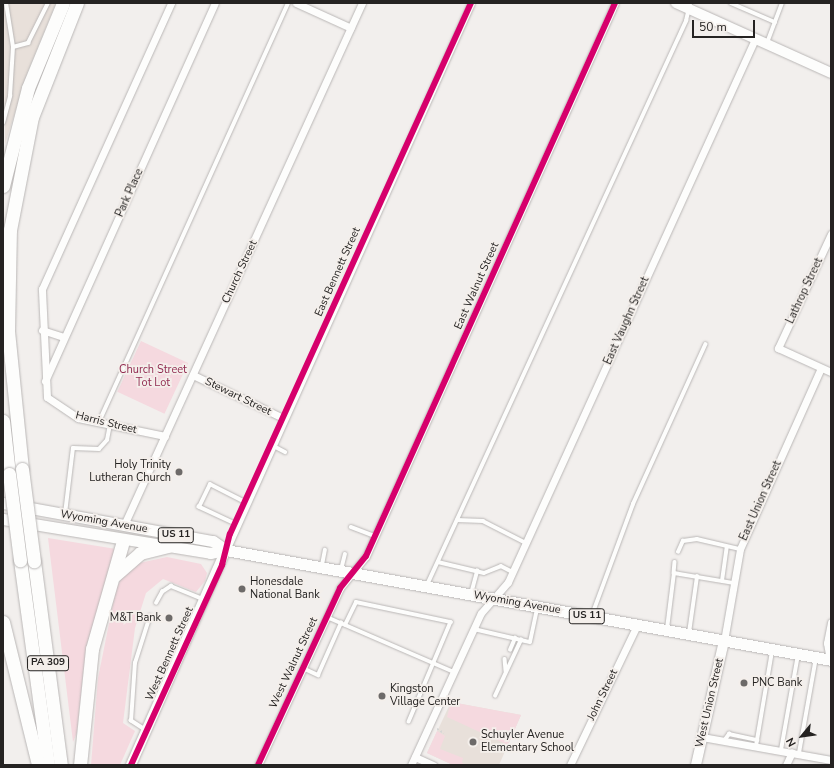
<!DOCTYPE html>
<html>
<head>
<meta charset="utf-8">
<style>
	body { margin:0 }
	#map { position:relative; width:834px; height:768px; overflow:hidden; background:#f2efed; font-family:"Nunito Sans",sans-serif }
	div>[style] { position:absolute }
	.built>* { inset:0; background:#e8e0da }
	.green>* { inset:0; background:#f5d9df; transform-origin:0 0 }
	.path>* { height:1.5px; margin-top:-0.75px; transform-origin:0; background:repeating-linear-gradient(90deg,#d6d6d5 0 2px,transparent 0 4px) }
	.roads { filter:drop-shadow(0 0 1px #bab7b6) drop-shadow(0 0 1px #bab7b6) }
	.lane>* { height:3.5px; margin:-1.75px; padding:0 1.75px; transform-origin:1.75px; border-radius:1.75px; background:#fdfdfc }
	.street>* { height:7px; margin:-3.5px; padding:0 3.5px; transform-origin:3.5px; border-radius:3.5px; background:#fdfdfc }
	.secondary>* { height:10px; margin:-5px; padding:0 5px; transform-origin:5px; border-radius:5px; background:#fdfdfc }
	.primary>* { height:11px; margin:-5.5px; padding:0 5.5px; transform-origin:5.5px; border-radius:5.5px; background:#fdfdfc }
	.highway>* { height:13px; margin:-6.5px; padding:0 6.5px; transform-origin:6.5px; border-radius:6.5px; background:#fdfdfc }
	.bridges { filter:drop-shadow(0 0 1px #bab7b6) drop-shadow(0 0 1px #bab7b6) }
	.highway-bridge>* { height:13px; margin:-6.5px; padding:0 6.5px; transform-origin:6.5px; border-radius:6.5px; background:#fdfdfc }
	.cycleway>* { height:6px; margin:-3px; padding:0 3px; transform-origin:3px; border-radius:3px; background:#d6006c }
	.dots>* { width:11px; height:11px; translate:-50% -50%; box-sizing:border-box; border:2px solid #f4efeb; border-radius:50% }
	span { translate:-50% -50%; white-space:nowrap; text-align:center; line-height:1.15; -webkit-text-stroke:3.5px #f4efeb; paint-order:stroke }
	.shield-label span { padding:1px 3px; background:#f4efeb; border:1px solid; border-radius:3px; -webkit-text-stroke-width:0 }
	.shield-label { font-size:10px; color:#252322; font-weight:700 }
	.street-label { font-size:11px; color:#252322 }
	.park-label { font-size:11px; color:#922c52 }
	.poi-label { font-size:11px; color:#252322 }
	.right { translate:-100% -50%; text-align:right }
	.left { translate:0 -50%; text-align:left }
	.frame { position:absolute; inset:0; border:4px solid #252322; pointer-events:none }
	.north { position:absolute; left:782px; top:716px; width:40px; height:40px; -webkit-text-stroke:3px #f4efeb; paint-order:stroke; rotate:241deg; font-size:11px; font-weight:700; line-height:16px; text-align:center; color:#252322 }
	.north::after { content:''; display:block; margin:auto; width:14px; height:18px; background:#252322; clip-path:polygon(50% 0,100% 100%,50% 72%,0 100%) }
	.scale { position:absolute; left:692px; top:20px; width:63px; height:18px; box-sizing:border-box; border:2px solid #252322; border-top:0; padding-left:5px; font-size:12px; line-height:14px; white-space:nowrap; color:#252322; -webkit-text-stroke:3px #f4efeb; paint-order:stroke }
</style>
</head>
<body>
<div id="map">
	<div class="built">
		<i style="clip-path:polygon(3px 3px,56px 3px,28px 71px,5px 144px)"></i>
		<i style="clip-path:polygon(451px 702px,521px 715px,499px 765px,453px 765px,427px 753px)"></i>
	</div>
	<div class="green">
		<i style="left:141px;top:341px;width:52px;height:56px;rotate:25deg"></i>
		<i style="clip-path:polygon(48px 538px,116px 549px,84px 667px,77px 733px,73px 742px)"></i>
		<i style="clip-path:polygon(167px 557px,201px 564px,207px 573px,205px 581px,196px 592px,163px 579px,146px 593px,135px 628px,123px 723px,135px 731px,120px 765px,91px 765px,98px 678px,116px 589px,124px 573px,135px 564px)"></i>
		<i style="clip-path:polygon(451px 702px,521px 715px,508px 745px,447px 717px)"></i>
		<i style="clip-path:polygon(437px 731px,445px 736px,440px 749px,463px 758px,462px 763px,467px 765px,453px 765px,427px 753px)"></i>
	</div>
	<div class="path">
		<i style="left:437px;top:729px;width:8px;rotate:30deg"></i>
	</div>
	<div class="roads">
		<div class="lane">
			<i style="left:731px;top:3px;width:48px;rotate:23.4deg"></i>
			<i style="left:767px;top:43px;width:43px;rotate:-69.4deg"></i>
			<i style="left:13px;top:47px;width:16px;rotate:-15deg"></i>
			<i style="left:28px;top:43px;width:45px;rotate:-63.4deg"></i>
			<i style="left:3px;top:123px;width:28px;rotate:-75deg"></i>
			<i style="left:10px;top:96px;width:49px;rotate:-86.5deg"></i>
			<i style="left:13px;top:47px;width:45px;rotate:-99deg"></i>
			<i style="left:99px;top:422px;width:460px;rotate:-65.7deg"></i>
			<i style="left:272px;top:445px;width:15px;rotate:28deg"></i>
			<i style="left:65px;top:514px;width:66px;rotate:-83.1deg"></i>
			<i style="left:73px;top:448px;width:26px;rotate:2deg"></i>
			<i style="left:99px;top:449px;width:12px;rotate:-48deg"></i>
			<i style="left:107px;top:440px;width:15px;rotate:-79deg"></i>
			<i style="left:457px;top:520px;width:26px;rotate:2deg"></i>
			<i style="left:483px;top:521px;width:48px;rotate:27.1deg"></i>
			<i style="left:235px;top:524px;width:40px;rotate:-155deg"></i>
			<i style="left:199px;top:507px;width:25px;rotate:-64deg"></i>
			<i style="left:210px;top:484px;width:39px;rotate:27deg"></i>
			<i style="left:351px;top:527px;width:26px;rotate:21deg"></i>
			<i style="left:678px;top:552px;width:12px;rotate:-66deg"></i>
			<i style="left:683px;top:541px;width:14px;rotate:-8deg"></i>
			<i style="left:697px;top:539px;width:44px;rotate:13.1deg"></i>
			<i style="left:438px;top:562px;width:47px;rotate:13.4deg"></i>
			<i style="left:484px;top:573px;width:18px;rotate:-22deg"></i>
			<i style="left:501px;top:566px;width:13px;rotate:27deg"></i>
			<i style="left:675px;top:562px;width:11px;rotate:95deg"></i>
			<i style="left:674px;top:573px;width:61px;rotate:9.5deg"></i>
			<i style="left:322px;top:565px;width:15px;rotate:-79deg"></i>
			<i style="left:341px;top:570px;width:16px;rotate:-76deg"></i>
			<i style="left:722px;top:581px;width:34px;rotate:-82deg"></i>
			<i style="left:427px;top:585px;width:621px;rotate:-65.33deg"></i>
			<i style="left:686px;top:21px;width:18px;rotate:-77deg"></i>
			<i style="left:471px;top:594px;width:24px;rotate:-75deg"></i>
			<i style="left:156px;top:603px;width:13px;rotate:-61deg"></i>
			<i style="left:162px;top:592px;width:11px;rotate:-34deg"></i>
			<i style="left:171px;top:586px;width:35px;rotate:22deg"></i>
			<i style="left:592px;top:615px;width:118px;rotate:-69.7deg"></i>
			<i style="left:633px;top:504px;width:175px;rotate:-65.6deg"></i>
			<i style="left:327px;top:617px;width:138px;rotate:23.4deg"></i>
			<i style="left:345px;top:625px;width:25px;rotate:-64deg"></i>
			<i style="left:356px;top:602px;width:97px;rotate:11.9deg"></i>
			<i style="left:451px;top:622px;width:108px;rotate:112.8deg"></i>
			<i style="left:474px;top:629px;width:48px;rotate:13.2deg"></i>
			<i style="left:667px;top:629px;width:56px;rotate:-82.9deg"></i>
			<i style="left:689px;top:633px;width:57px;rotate:-81.9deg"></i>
			<i style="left:510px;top:650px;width:13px;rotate:-67deg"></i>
			<i style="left:505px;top:659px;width:12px;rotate:85deg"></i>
			<i style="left:303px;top:668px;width:17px;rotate:25deg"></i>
			<i style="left:318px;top:675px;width:57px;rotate:-66.1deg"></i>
			<i style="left:495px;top:696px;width:62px;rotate:-65.1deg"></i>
			<i style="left:521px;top:640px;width:9px;rotate:13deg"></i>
			<i style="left:530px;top:642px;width:34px;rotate:-78deg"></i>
			<i style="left:145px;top:730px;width:17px;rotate:-147deg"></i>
			<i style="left:131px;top:721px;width:58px;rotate:-86.1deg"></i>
			<i style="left:135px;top:663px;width:49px;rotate:-72.3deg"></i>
			<i style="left:724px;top:741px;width:9px;rotate:-54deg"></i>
			<i style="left:729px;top:734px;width:29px;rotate:12deg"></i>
			<i style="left:756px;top:746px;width:96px;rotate:-80.4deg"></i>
			<i style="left:781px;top:750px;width:97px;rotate:-79.9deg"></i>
			<i style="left:799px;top:753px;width:97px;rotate:-79.9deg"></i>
		</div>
		<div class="street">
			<i style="left:296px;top:3px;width:60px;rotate:24.4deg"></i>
			<i style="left:831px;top:234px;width:126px;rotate:114.9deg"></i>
			<i style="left:778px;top:348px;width:58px;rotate:24.4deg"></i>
			<i style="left:42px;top:330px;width:23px;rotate:18deg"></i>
			<i style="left:193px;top:375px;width:100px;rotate:25.5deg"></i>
			<i style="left:45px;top:381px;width:414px;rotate:-65.8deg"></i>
			<i style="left:165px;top:436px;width:89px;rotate:-168.3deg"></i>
			<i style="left:78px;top:418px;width:37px;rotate:-146deg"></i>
			<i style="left:47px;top:397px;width:108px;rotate:-92.7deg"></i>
			<i style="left:42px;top:289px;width:314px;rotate:-65.7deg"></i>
			<i style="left:124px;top:525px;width:574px;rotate:-65.49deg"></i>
			<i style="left:226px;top:550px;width:599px;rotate:-65.87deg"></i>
			<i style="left:724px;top:641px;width:93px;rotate:-80.1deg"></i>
			<i style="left:740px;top:549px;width:198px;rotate:-65.9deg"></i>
			<i style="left:830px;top:660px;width:17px;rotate:-100deg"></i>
			<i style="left:827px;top:643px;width:21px;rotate:-79deg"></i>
			<i style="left:702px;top:737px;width:131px;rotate:10.1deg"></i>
			<i style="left:415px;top:757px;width:20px;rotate:24deg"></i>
			<i style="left:258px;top:765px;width:195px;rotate:-65.1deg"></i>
			<i style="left:340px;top:588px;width:41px;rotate:-50.9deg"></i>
			<i style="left:366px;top:556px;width:606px;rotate:-65.76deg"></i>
			<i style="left:411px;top:765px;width:167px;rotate:-65.3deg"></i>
			<i style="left:481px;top:613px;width:41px;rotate:-48.9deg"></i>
			<i style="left:508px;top:582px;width:597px;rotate:-65.54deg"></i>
			<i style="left:570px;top:765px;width:155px;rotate:-64.4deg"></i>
			<i style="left:786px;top:765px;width:14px;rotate:-65deg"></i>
		</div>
		<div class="secondary">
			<i style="left:676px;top:3px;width:170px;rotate:24.3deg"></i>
			<i style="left:131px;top:765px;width:235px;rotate:-66.2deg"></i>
			<i style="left:696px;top:765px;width:127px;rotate:-77.3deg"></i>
		</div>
		<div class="primary">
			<i style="left:3px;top:503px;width:213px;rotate:10.3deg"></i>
			<i style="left:213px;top:541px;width:16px;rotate:35deg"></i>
			<i style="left:3px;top:519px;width:210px;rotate:9.3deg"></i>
			<i style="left:210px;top:553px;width:16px;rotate:-11deg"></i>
			<i style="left:226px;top:550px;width:615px;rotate:10.3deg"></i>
		</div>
		<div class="highway">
			<i style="left:3px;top:186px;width:101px;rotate:-75.7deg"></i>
			<i style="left:28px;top:88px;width:92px;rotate:-67.6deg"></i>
			<i style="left:3px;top:421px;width:53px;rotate:83.5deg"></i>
			<i style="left:22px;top:469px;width:139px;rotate:-95.8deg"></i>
			<i style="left:8px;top:331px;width:101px;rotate:-88.9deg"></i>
			<i style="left:10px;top:230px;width:115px;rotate:-79deg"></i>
			<i style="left:32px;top:117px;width:123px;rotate:-68.5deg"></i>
			<i style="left:20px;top:560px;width:207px;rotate:82.2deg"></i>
			<i style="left:34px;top:561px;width:206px;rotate:82.5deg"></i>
			<i style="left:115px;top:575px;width:33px;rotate:-41deg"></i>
			<i style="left:140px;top:553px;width:29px;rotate:-14deg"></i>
			<i style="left:3px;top:622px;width:147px;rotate:76.2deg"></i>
			<i style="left:80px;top:765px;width:117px;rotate:-84.1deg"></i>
			<i style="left:92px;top:649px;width:112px;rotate:-74deg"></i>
		</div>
	</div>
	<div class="bridges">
		<div class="highway-bridge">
			<i style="left:22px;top:469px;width:93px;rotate:82.6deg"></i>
			<i style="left:9px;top:474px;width:87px;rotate:82.7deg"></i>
		</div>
	</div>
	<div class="cycleway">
		<i style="left:131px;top:765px;width:220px;rotate:-65.5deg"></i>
		<i style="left:222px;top:565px;width:32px;rotate:-76deg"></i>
		<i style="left:230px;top:534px;width:583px;rotate:-65.59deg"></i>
		<i style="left:258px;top:765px;width:195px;rotate:-65.1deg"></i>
		<i style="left:340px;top:588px;width:41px;rotate:-50.9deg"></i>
		<i style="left:366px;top:556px;width:606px;rotate:-65.76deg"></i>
	</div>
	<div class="dots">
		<i style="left:179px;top:472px;background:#6d6a69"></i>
		<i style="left:242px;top:589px;background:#6d6a69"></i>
		<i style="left:169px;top:618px;background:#6d6a69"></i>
		<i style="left:744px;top:683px;background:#6d6a69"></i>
		<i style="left:382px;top:696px;background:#6d6a69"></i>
		<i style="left:473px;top:742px;background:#6d6a69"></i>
	</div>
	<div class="shield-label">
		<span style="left:176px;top:535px">US 11</span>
		<span style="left:587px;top:616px">US 11</span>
		<span style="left:48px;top:663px">PA 309</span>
	</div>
	<div class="street-label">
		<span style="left:130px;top:193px;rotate:-66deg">Park Place</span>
		<span style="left:240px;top:272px;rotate:-65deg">Church Street</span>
		<span style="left:338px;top:272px;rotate:-66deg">East Bennett Street</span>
		<span style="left:477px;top:286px;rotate:-66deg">East Walnut Street</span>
		<span style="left:805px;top:291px;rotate:-65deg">Lathrop Street</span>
		<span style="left:627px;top:321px;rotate:-66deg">East Vaughn Street</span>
		<span style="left:238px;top:397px;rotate:26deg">Stewart Street</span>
		<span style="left:106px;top:423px;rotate:14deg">Harris Street</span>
		<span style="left:761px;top:501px;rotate:-66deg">East Union Street</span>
		<span style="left:104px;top:522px;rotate:10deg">Wyoming Avenue</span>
		<span style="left:517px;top:603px;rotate:10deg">Wyoming Avenue</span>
		<span style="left:170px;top:654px;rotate:-66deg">West Bennett Street</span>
		<span style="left:294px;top:663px;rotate:-65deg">West Walnut Street</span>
		<span style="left:603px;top:695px;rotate:-64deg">John Street</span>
		<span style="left:710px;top:703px;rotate:-77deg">West Union Street</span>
	</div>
	<div class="park-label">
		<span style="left:153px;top:377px">Church Street<br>Tot Lot</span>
	</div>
	<div class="poi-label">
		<span class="right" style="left:171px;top:472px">Holy Trinity<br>Lutheran Church</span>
		<span class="left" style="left:250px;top:589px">Honesdale<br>National Bank</span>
		<span class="right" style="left:161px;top:618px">M&amp;T Bank</span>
		<span class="left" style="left:752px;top:683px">PNC Bank</span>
		<span class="left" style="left:390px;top:696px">Kingston<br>Village Center</span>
		<span class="left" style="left:481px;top:742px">Schuyler Avenue<br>Elementary School</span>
	</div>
	<div class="frame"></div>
	<div class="north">N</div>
	<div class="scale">50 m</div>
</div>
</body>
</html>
